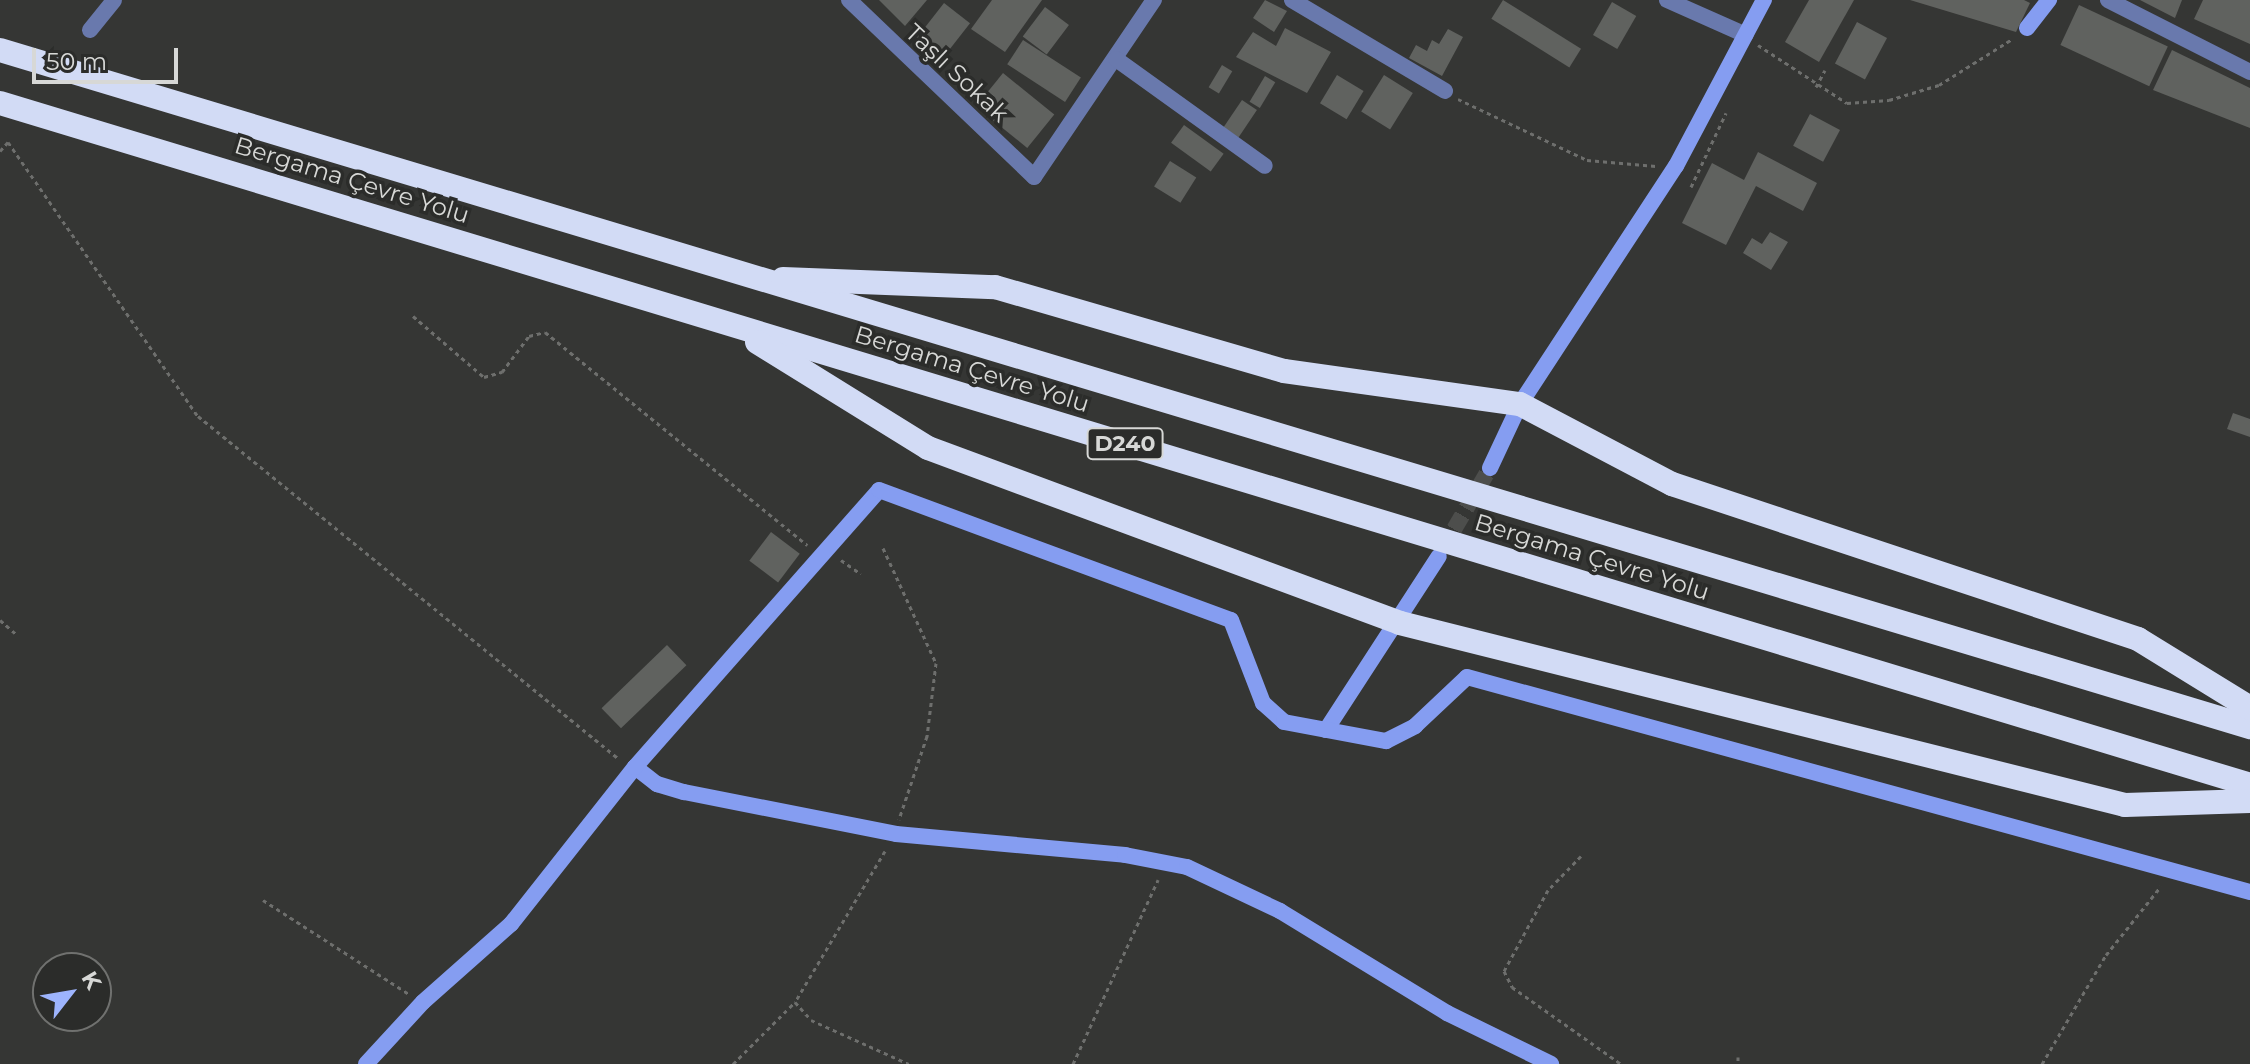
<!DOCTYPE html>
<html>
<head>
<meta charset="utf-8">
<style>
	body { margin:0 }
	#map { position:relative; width:2250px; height:1064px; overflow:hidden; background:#353634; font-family:Montserrat,sans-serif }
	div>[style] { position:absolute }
	.building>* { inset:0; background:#60625f; transform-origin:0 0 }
	.secondary-tunnel>* { height:16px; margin-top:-8px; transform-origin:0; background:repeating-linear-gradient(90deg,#4d4e4c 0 16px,transparent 0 24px) }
	.path>* { height:3px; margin-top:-1.5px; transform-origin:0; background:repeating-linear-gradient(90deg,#6e6f6d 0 4px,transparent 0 8px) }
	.street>* { height:16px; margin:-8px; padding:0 8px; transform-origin:8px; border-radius:8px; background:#6979ad }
	.secondary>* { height:16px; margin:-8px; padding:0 8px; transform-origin:8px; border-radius:8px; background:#859df1 }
	.highway>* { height:24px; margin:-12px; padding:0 12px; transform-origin:12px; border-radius:12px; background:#d2dbf5 }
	span { translate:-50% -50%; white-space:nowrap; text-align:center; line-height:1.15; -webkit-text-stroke:7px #2b2c2a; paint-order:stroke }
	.shield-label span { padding:2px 6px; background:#2b2c2a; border:2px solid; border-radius:6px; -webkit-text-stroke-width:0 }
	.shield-label { font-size:22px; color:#d7d8d6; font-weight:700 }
	.street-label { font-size:24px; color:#d7d8d6 }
	.north { position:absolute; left:32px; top:952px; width:80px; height:80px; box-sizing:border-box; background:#2b2c2a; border:2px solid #70716f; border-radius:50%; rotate:59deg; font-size:22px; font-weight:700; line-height:32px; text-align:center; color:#d7d8d6 }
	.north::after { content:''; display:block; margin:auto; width:28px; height:36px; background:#9db4fd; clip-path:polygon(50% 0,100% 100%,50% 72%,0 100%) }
	.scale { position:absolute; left:32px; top:48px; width:146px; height:36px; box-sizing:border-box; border:4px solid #d7d8d6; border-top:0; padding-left:10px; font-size:24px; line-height:28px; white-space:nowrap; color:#d7d8d6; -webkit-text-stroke:6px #2b2c2a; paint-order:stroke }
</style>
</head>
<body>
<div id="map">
	<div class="building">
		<i style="clip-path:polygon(879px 0,927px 0,905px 26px)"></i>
		<i style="clip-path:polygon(992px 0,1042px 0,1005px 52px,971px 29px)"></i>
		<i style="clip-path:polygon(1265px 0,1287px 11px,1274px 32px,1253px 18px)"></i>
		<i style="left:1503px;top:0;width:92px;height:22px;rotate:32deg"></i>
		<i style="clip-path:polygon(1809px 0,1854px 0,1819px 62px,1785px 42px)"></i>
		<i style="clip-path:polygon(1910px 0,2024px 0,2030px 3px,2016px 32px)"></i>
		<i style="clip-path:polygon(2140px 0,2182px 0,2175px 18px)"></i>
		<i style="clip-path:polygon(2203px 0,2250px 0,2250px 44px,2194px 19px)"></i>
		<i style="left:1612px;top:2px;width:28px;height:38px;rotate:30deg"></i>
		<i style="left:944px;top:3px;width:33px;height:45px;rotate:38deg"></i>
		<i style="left:2079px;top:5px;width:98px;height:44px;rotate:25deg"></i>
		<i style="left:1045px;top:7px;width:30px;height:37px;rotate:37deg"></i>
		<i style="left:1857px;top:22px;width:34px;height:47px;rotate:28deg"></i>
		<i style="clip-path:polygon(1285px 28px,1331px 52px,1307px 93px,1236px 57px,1253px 32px,1276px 46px)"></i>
		<i style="clip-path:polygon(1448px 29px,1463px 37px,1442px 76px,1409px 58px,1416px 45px,1427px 51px,1432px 40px,1439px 44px)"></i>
		<i style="left:1023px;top:40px;width:69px;height:29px;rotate:33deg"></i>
		<i style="clip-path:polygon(2172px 50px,2250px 88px,2250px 128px,2153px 90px)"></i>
		<i style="left:1222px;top:65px;width:12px;height:26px;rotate:31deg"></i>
		<i style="left:1003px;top:73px;width:66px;height:43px;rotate:39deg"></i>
		<i style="left:1337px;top:75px;width:31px;height:33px;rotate:31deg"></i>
		<i style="left:1384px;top:75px;width:34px;height:43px;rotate:32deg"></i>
		<i style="left:1265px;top:76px;width:12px;height:30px;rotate:31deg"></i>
		<i style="left:1242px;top:100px;width:18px;height:33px;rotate:34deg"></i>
		<i style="left:1810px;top:114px;width:34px;height:36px;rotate:28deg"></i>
		<i style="left:1184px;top:125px;width:49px;height:22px;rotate:36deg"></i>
		<i style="clip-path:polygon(1758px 152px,1817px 183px,1803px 211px,1756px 186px,1726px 245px,1682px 223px,1712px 163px,1744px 180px)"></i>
		<i style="left:1170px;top:161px;width:31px;height:30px;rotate:32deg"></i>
		<i style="clip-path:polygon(1770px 232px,1788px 242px,1771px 270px,1743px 253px,1752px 238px,1762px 244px)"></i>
		<i style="clip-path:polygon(2233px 413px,2250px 419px,2250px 437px,2227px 429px)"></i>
		<i style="left:771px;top:532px;width:36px;height:36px;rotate:37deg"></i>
		<i style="left:667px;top:645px;width:28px;height:91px;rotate:46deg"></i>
	</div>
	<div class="secondary-tunnel">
		<i style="left:1442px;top:550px;width:95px;rotate:-59.7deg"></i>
	</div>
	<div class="path">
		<i style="left:1758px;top:45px;width:106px;rotate:33.1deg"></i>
		<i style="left:1847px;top:103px;width:42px;rotate:-4.1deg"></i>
		<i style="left:1889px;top:100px;width:52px;rotate:-16.7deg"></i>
		<i style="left:1939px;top:85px;width:86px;rotate:-32.2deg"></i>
		<i style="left:1816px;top:87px;width:19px;rotate:-62deg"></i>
		<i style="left:1458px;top:99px;width:143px;rotate:25.3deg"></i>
		<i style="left:1587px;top:160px;width:69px;rotate:5deg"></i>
		<i style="left:0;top:151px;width:12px;rotate:-48deg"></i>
		<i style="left:8px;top:142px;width:333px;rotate:55.3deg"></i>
		<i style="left:198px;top:416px;width:543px;rotate:39.17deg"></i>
		<i style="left:1691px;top:187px;width:82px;rotate:-64.7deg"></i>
		<i style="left:413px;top:316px;width:94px;rotate:40.7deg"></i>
		<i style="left:484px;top:377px;width:19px;rotate:-16deg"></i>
		<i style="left:502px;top:372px;width:45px;rotate:-53.1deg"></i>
		<i style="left:529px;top:336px;width:16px;rotate:-14deg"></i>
		<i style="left:545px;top:332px;width:338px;rotate:39.1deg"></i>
		<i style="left:883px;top:548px;width:127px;rotate:65.3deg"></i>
		<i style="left:936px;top:663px;width:74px;rotate:97deg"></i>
		<i style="left:927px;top:736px;width:88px;rotate:108.6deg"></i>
		<i style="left:841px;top:560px;width:24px;rotate:35deg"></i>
		<i style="left:0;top:620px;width:21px;rotate:41deg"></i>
		<i style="left:885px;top:851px;width:176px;rotate:120.8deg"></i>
		<i style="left:795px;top:1002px;width:24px;rotate:48deg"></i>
		<i style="left:811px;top:1020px;width:107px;rotate:24.2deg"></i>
		<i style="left:1581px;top:856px;width:47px;rotate:134.1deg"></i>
		<i style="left:1548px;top:890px;width:92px;rotate:118.5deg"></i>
		<i style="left:1504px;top:971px;width:18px;rotate:63deg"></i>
		<i style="left:1512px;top:987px;width:133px;rotate:35.2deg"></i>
		<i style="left:263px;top:900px;width:174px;rotate:32.8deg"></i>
		<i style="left:1738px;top:1057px;width:7px;rotate:90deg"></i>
		<i style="left:733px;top:1064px;width:88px;rotate:-45deg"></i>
		<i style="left:1073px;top:1064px;width:203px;rotate:-65.2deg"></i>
		<i style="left:2042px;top:1064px;width:126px;rotate:-59.6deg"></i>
		<i style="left:2106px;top:955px;width:88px;rotate:-51.4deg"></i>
	</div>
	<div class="street">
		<i style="left:849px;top:0;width:256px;rotate:43.7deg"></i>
		<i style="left:1034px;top:177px;width:214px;rotate:-55.9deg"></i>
		<i style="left:1292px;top:0;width:178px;rotate:30.7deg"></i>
		<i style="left:1667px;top:0;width:86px;rotate:23.9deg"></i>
		<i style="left:2108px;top:0;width:159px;rotate:26.9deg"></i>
		<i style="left:90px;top:30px;width:38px;rotate:-51deg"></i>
		<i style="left:1116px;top:59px;width:183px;rotate:35.7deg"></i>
	</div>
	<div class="secondary">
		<i style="left:2027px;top:28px;width:36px;rotate:-52deg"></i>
		<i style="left:1490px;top:468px;width:71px;rotate:-64.9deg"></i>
		<i style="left:1520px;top:404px;width:285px;rotate:-56.8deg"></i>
		<i style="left:1676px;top:166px;width:188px;rotate:-62.1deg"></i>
		<i style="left:1326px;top:730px;width:207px;rotate:-57deg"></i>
		<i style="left:635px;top:767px;width:28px;rotate:38deg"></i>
		<i style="left:657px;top:784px;width:28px;rotate:17deg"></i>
		<i style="left:684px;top:792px;width:216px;rotate:11.2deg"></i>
		<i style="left:896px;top:834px;width:230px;rotate:5.2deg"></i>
		<i style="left:1125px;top:855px;width:63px;rotate:11deg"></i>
		<i style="left:1187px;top:867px;width:103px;rotate:25.3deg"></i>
		<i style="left:1280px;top:911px;width:196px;rotate:31.4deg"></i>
		<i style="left:1447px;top:1013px;width:116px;rotate:26.1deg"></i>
		<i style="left:366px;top:1064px;width:84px;rotate:-47.4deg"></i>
		<i style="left:423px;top:1002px;width:118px;rotate:-41.6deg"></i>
		<i style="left:511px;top:924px;width:200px;rotate:-51.7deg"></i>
		<i style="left:635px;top:767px;width:369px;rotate:-48.6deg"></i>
		<i style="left:879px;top:490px;width:375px;rotate:20.3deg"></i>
		<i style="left:1231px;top:620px;width:89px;rotate:68.9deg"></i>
		<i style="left:1263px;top:703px;width:28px;rotate:42deg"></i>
		<i style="left:1284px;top:722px;width:104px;rotate:10.6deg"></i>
		<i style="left:1386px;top:741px;width:33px;rotate:-27deg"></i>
		<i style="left:1415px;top:726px;width:71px;rotate:-43.3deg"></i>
		<i style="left:1467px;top:677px;width:812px;rotate:15.35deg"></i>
	</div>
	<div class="highway">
		<i style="left:0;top:50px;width:2350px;rotate:16.75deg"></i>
		<i style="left:0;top:103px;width:2351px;rotate:16.86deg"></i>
		<i style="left:783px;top:279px;width:212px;rotate:2.2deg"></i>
		<i style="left:995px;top:287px;width:301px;rotate:16.2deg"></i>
		<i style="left:1284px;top:371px;width:238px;rotate:8deg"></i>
		<i style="left:1520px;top:404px;width:172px;rotate:27.8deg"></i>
		<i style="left:1672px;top:484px;width:491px;rotate:18.4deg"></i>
		<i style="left:2138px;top:639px;width:132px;rotate:31.6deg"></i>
		<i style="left:757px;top:342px;width:201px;rotate:31.8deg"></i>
		<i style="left:928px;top:448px;width:503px;rotate:20.34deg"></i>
		<i style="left:1400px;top:623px;width:747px;rotate:14.09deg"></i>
		<i style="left:2125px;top:805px;width:125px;rotate:-1.8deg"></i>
	</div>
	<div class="shield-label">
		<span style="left:1125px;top:444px">D240</span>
	</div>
	<div class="street-label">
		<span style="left:957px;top:73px;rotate:43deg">Taşlı Sokak</span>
		<span style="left:352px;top:180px;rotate:17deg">Bergama Çevre Yolu</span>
		<span style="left:972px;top:369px;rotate:17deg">Bergama Çevre Yolu</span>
		<span style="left:1592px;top:557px;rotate:17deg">Bergama Çevre Yolu</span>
	</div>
	<div class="north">K</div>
	<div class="scale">50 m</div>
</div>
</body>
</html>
